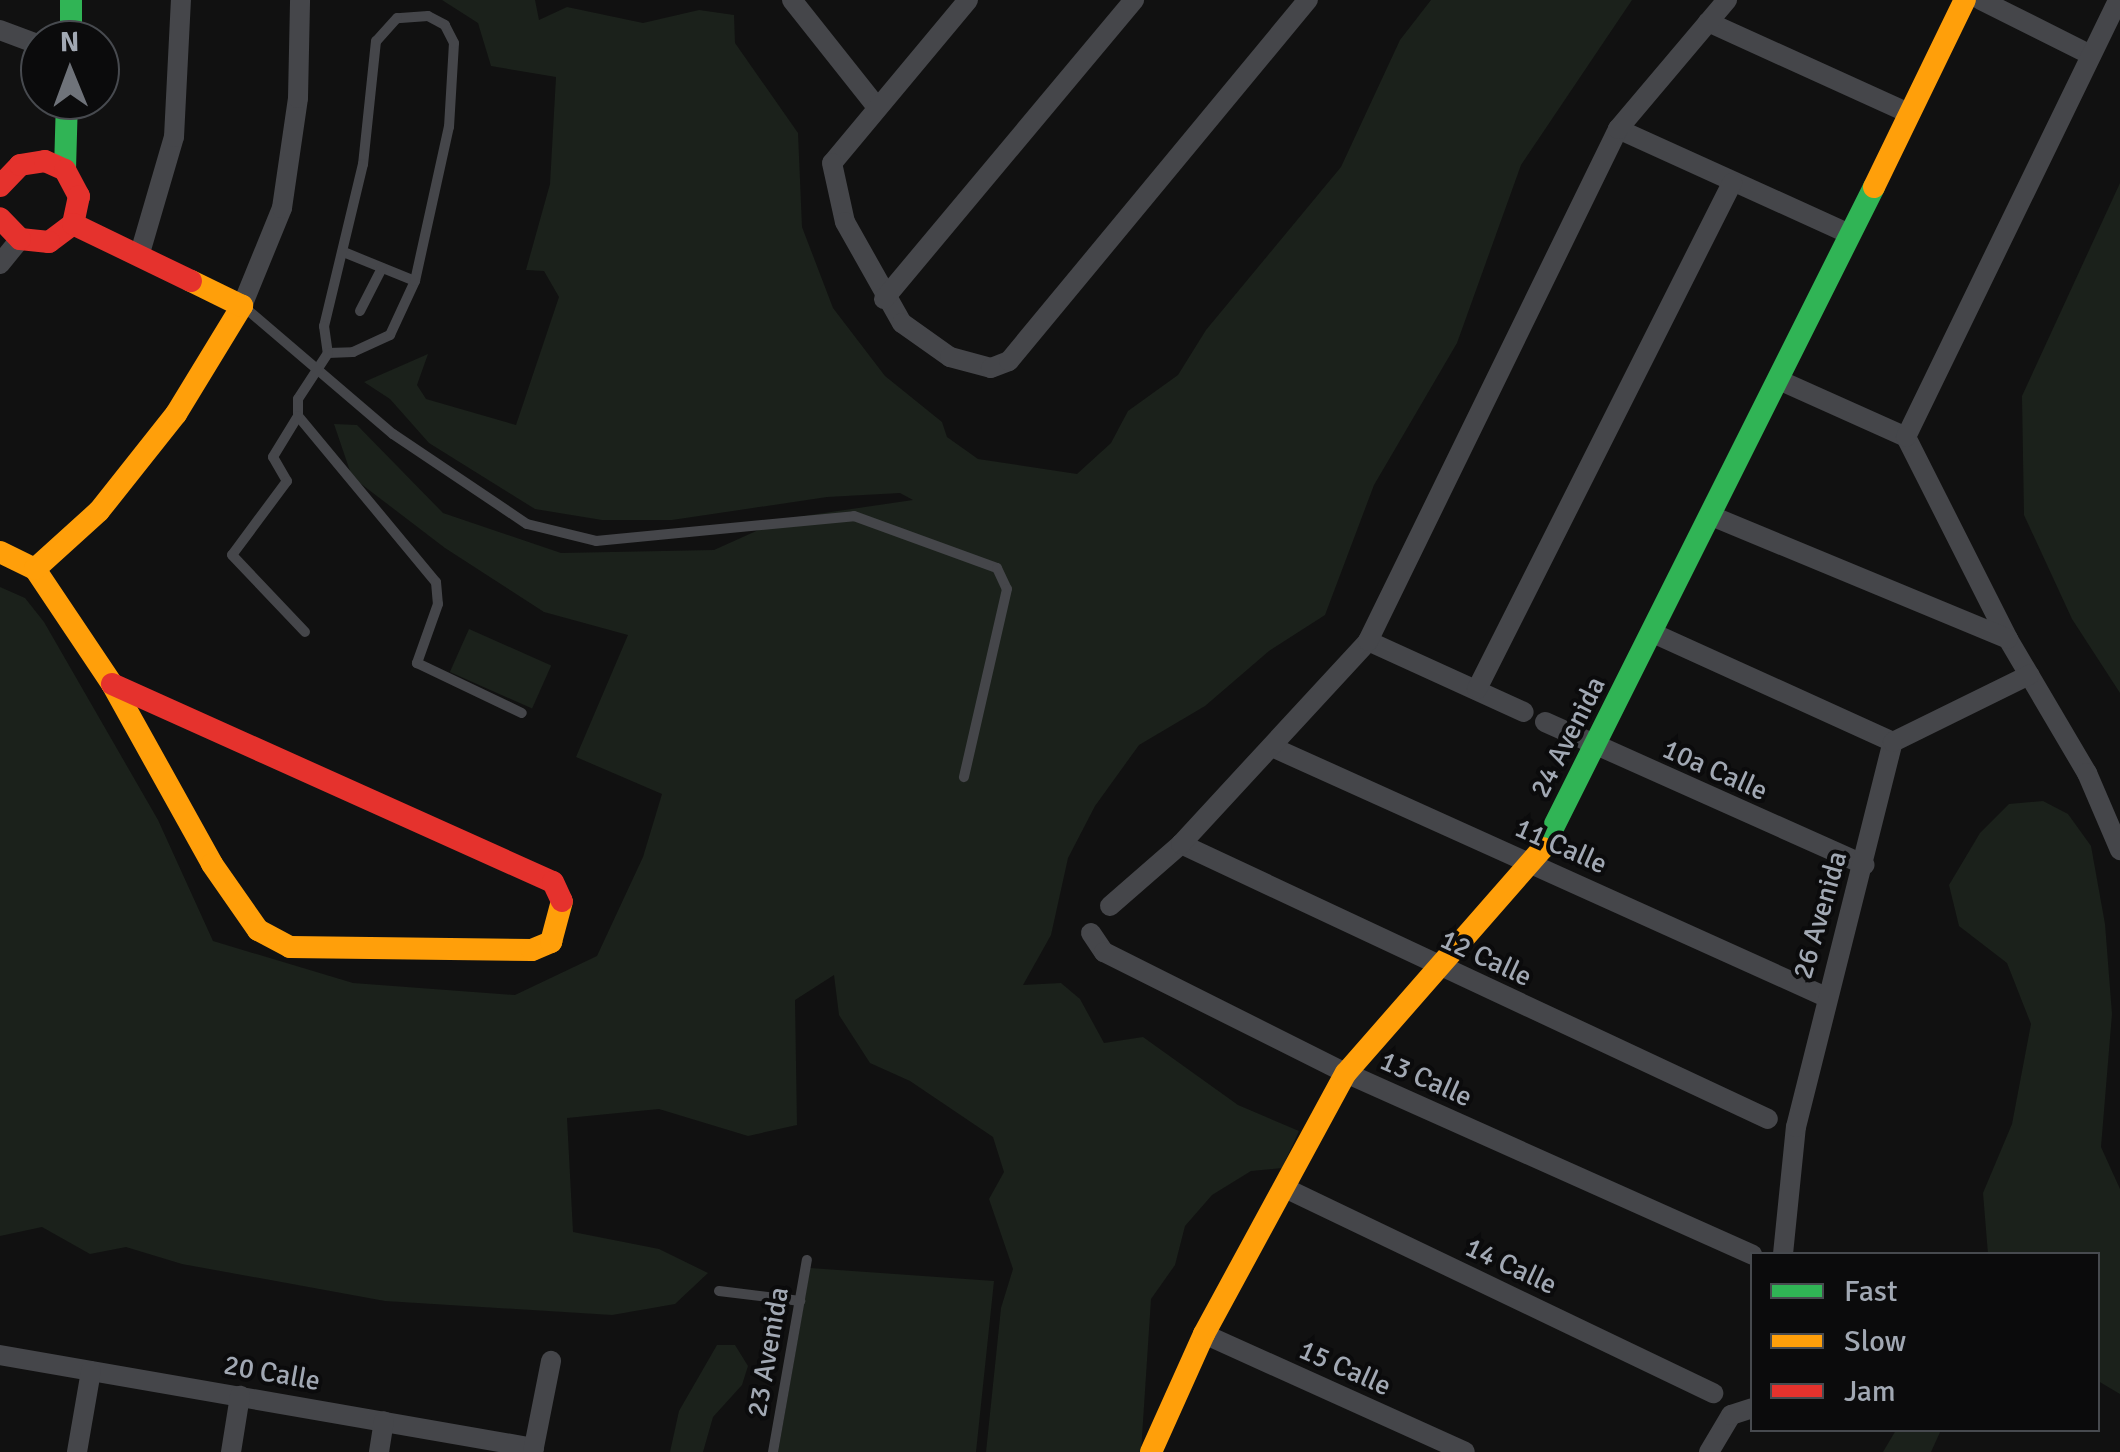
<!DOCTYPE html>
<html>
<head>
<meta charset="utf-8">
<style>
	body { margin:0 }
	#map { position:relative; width:2120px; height:1452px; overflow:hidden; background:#111; font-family:Signika,sans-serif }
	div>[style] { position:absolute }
	.green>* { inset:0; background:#1b211b; transform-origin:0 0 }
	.lane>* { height:10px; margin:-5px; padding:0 5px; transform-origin:5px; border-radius:5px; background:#45464a }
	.street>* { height:20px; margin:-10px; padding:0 10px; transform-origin:10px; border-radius:10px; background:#45464a }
	.fast>* { height:22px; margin:-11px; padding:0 11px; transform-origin:11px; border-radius:11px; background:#30b455 }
	.slow>* { height:22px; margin:-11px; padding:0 11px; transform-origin:11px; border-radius:11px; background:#ff9f0a }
	.jam>* { height:22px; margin:-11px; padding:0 11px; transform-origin:11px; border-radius:11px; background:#e5322d }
	span { translate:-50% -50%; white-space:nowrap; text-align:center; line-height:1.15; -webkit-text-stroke:8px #0b0b0c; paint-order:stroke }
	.street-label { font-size:28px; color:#a1a8b3 }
	.legend { position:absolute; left:1750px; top:1252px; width:350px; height:180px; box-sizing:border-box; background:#0b0b0c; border:2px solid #474a4f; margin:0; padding:12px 18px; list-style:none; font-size:30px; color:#a1a8b3 }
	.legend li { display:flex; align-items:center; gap:20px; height:50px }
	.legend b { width:50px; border:2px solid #474a4f }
	.north { position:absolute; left:20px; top:20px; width:100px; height:100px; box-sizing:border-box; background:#0b0b0c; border:2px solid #474a4f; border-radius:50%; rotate:359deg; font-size:28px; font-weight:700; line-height:40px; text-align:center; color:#a1a8b3 }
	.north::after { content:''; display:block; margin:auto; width:35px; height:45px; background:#6f737a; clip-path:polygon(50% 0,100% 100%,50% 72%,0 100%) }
</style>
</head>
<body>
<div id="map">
	<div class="green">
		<i style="clip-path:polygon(442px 0,535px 0,539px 20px,567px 7px,643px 23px,699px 10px,734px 15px,735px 43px,798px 133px,802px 227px,833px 308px,885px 376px,942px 422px,947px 437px,978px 459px,1077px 474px,1111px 443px,1128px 411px,1178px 375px,1206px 330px,1341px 167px,1400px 40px,1431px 0,1632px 0,1521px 165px,1457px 343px,1374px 485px,1325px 615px,1269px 651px,1205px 706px,1139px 745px,1095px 806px,1068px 858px,1051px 935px,1023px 985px,1061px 983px,1080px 999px,1104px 1043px,1143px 1037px,1238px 1105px,1299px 1131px,1282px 1168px,1251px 1171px,1212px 1195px,1185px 1226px,1175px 1265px,1151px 1299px,1141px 1452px,986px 1452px,1001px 1308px,1013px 1269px,989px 1199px,1004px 1172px,993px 1137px,910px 1081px,870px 1063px,839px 1015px,834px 975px,795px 1000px,797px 1125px,748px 1136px,659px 1109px,567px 1118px,573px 1232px,659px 1249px,708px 1273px,675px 1304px,612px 1315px,385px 1301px,182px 1264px,126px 1247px,90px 1254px,42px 1227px,0 1236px,0 587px,25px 598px,44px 622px,158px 820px,213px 941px,353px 983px,515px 995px,597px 956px,643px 857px,662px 794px,576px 757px,628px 635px,544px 612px,445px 548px,352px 477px,334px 424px,357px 425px,443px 513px,561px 553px,714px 550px,783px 519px,913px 500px,900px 493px,827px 497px,672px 520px,602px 520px,535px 509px,429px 443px,390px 399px,364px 382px,428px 354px,417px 385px,426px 399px,516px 425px,559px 297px,544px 271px,526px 270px,550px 184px,556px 77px,491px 66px,478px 23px)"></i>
		<i style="clip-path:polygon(2120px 183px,2120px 693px,2072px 619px,2024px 515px,2022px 396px)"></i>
		<i style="left:469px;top:629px;width:90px;height:47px;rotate:24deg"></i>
		<i style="clip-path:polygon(2043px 801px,2068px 814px,2091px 846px,2105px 924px,2112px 1014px,2101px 1147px,2120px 1189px,2120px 1394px,2098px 1381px,2098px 1254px,1988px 1254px,1983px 1193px,2012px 1124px,2031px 1024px,2007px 963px,1959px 926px,1949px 885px,1980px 833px,2009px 804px)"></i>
		<i style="clip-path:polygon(810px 1268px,994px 1281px,976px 1452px,778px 1452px)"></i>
		<i style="clip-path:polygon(717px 1345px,735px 1345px,748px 1366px,742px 1385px,713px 1417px,703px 1452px,670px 1452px,679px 1411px)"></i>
		<i style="clip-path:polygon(1896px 1430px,1941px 1430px,1931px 1452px,1883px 1452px)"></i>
	</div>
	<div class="lane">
		<i style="left:346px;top:253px;width:74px;rotate:22.1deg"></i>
		<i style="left:243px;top:306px;width:197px;rotate:40.5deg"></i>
		<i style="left:393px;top:434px;width:161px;rotate:33.9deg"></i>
		<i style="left:527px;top:524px;width:71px;rotate:13.8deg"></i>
		<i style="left:596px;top:541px;width:259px;rotate:-5.5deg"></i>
		<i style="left:854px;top:516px;width:152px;rotate:20deg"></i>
		<i style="left:997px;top:568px;width:23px;rotate:65deg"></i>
		<i style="left:1007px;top:589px;width:193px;rotate:102.9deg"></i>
		<i style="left:360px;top:311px;width:48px;rotate:-62.9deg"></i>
		<i style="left:328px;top:353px;width:25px;rotate:-2deg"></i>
		<i style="left:353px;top:352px;width:41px;rotate:-24.7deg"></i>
		<i style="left:390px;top:335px;width:60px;rotate:-65.2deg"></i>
		<i style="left:415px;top:281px;width:158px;rotate:-77.6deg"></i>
		<i style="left:449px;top:127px;width:84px;rotate:-86.6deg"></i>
		<i style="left:454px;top:43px;width:20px;rotate:-117deg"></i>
		<i style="left:445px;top:25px;width:19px;rotate:-152deg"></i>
		<i style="left:428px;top:16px;width:31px;rotate:176deg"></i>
		<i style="left:397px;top:18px;width:31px;rotate:132deg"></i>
		<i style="left:376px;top:41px;width:124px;rotate:96deg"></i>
		<i style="left:363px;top:164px;width:167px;rotate:103.5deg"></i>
		<i style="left:324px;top:326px;width:27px;rotate:82deg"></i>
		<i style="left:328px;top:353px;width:55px;rotate:123.1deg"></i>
		<i style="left:298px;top:399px;width:17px;rotate:90deg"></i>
		<i style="left:298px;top:416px;width:216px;rotate:50.3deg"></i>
		<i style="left:436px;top:582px;width:22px;rotate:85deg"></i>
		<i style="left:438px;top:604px;width:63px;rotate:109.6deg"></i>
		<i style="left:417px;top:663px;width:116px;rotate:25.5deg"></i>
		<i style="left:298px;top:416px;width:48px;rotate:121.4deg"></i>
		<i style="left:273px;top:457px;width:28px;rotate:60deg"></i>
		<i style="left:287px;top:481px;width:92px;rotate:126.6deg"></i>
		<i style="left:232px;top:555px;width:106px;rotate:46.5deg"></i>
		<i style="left:719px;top:1291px;width:82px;rotate:7deg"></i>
		<i style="left:773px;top:1452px;width:195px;rotate:-80deg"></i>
	</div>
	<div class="street">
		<i style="left:792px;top:0;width:135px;rotate:51.6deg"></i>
		<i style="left:968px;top:0;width:212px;rotate:129.8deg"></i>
		<i style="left:832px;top:163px;width:60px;rotate:77.6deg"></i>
		<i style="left:845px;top:222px;width:116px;rotate:60.6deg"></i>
		<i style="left:902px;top:323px;width:59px;rotate:35.3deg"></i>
		<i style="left:950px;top:357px;width:42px;rotate:15deg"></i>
		<i style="left:991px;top:368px;width:19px;rotate:-21deg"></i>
		<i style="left:1009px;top:361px;width:469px;rotate:-50.4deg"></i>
		<i style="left:1981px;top:0;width:123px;rotate:26.6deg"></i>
		<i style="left:1708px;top:22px;width:221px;rotate:24.4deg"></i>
		<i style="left:0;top:30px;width:43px;rotate:20.6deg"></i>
		<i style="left:1618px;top:129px;width:255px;rotate:24.4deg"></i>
		<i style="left:140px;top:253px;width:121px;rotate:-73.7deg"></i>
		<i style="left:174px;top:137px;width:137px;rotate:-87.1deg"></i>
		<i style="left:0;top:264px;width:32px;rotate:-51deg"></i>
		<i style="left:884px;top:299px;width:390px;rotate:-50.1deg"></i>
		<i style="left:242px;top:306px;width:106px;rotate:-67.8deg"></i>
		<i style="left:282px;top:208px;width:111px;rotate:-81.7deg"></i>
		<i style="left:298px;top:98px;width:98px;rotate:-88.8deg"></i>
		<i style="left:1779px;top:380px;width:139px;rotate:24.2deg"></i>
		<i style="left:1906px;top:437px;width:226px;rotate:63.2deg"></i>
		<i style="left:2008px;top:639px;width:156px;rotate:59.5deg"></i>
		<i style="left:2087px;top:773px;width:84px;rotate:66.8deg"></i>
		<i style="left:1906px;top:437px;width:486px;rotate:-64.1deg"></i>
		<i style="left:1714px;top:517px;width:318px;rotate:22.5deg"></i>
		<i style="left:1655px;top:634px;width:261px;rotate:24.4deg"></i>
		<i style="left:1368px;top:641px;width:171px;rotate:24.5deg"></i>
		<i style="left:1477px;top:689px;width:567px;rotate:-63.25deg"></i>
		<i style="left:1545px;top:722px;width:350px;rotate:24.1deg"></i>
		<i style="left:1272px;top:747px;width:608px;rotate:24.29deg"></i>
		<i style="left:1181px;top:844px;width:648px;rotate:25.1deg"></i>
		<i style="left:1110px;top:906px;width:94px;rotate:-41.1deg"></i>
		<i style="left:1181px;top:844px;width:276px;rotate:-47.3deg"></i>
		<i style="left:1368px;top:641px;width:570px;rotate:-63.97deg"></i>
		<i style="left:1618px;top:129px;width:169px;rotate:-49.8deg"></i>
		<i style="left:1091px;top:933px;width:23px;rotate:56deg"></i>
		<i style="left:1104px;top:952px;width:271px;rotate:26.6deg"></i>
		<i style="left:1346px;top:1073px;width:445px;rotate:24.1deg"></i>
		<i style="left:1285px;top:1188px;width:475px;rotate:25.6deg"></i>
		<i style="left:1783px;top:1254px;width:128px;rotate:-84.2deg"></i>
		<i style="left:1796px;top:1127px;width:397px;rotate:-75.9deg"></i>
		<i style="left:1893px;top:742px;width:152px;rotate:-26.2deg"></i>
		<i style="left:1204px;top:1334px;width:286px;rotate:24.3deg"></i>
		<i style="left:0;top:1355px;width:542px;rotate:9.88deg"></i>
		<i style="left:77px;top:1452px;width:82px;rotate:-80.2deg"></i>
		<i style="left:231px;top:1452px;width:57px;rotate:-80.9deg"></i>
		<i style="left:379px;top:1452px;width:31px;rotate:-81deg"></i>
		<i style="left:533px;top:1452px;width:93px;rotate:-78.8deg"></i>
		<i style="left:1709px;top:1452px;width:43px;rotate:-59.3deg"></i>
		<i style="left:1731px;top:1415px;width:22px;rotate:-18deg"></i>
	</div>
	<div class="fast">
		<i style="left:71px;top:0;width:40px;rotate:90deg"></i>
		<i style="left:65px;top:170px;width:70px;rotate:-88.4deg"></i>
		<i style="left:1543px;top:848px;width:739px;rotate:-63.4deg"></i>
	</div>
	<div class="slow">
		<i style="left:1874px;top:187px;width:208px;rotate:-64.1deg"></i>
		<i style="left:0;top:552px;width:39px;rotate:26deg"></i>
		<i style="left:35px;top:569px;width:138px;rotate:56.2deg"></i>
		<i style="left:112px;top:684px;width:206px;rotate:60.9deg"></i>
		<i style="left:212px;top:864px;width:80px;rotate:55.1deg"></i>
		<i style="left:258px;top:930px;width:36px;rotate:28deg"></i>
		<i style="left:290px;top:947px;width:242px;rotate:0.7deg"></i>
		<i style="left:532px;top:950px;width:21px;rotate:-23deg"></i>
		<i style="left:551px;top:942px;width:42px;rotate:-75deg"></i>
		<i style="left:35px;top:569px;width:86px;rotate:-42.2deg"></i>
		<i style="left:99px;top:511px;width:124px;rotate:-51.6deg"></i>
		<i style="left:176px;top:414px;width:127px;rotate:-58.6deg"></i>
		<i style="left:242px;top:306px;width:57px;rotate:-153.9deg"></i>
		<i style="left:1151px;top:1452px;width:129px;rotate:-65.8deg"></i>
		<i style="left:1204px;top:1334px;width:297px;rotate:-61.5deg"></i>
		<i style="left:1346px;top:1073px;width:299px;rotate:-48.8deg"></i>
	</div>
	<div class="jam">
		<i style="left:0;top:186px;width:29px;rotate:-46deg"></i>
		<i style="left:20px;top:165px;width:25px;rotate:-9deg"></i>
		<i style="left:45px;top:161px;width:22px;rotate:24deg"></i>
		<i style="left:65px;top:170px;width:30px;rotate:62deg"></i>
		<i style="left:79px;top:196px;width:29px;rotate:102deg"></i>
		<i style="left:73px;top:224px;width:30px;rotate:143deg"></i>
		<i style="left:49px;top:242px;width:29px;rotate:-174deg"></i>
		<i style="left:20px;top:239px;width:29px;rotate:-134deg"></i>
		<i style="left:73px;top:224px;width:131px;rotate:25.8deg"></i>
		<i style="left:112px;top:684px;width:483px;rotate:24.2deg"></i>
		<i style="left:553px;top:882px;width:21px;rotate:65deg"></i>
	</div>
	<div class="street-label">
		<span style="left:1568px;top:737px;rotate:-63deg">24 Avenida</span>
		<span style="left:1715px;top:770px;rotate:24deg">10a Calle</span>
		<span style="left:1561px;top:846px;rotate:24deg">11 Calle</span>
		<span style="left:1820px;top:915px;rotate:-74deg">26 Avenida</span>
		<span style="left:1486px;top:958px;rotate:25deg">12 Calle</span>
		<span style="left:1426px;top:1079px;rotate:24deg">13 Calle</span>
		<span style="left:1511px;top:1266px;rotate:25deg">14 Calle</span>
		<span style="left:768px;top:1352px;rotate:-80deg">23 Avenida</span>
		<span style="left:1345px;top:1368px;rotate:24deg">15 Calle</span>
		<span style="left:272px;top:1373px;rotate:10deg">20 Calle</span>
	</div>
	<ul class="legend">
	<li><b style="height:12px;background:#30b455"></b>Fast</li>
	<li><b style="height:12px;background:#ff9f0a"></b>Slow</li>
	<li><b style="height:12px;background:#e5322d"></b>Jam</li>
	</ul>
	<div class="north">N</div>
</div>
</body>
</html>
